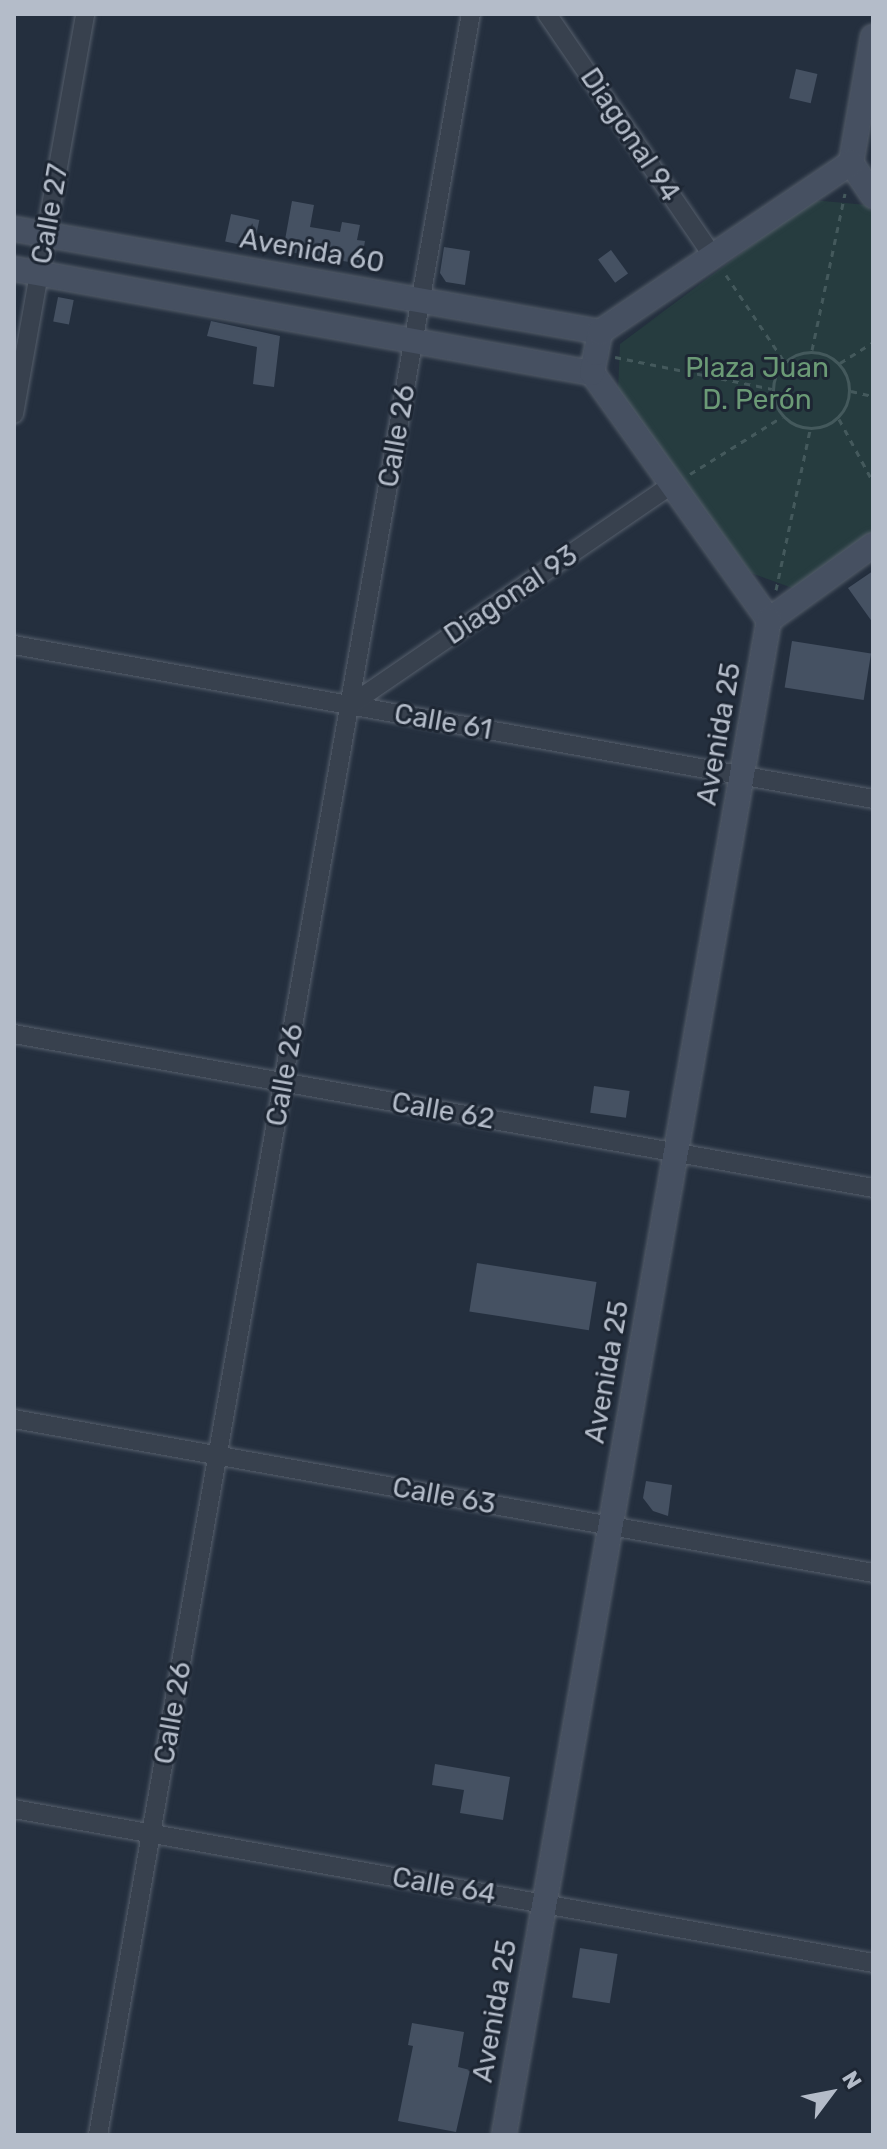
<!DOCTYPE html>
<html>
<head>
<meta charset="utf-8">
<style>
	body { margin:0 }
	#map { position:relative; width:887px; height:2149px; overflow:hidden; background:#242f3e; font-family:Rubik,sans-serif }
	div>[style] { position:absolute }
	.green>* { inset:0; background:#263c3f }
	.building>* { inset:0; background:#455162; transform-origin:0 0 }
	.path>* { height:3px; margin-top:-1.5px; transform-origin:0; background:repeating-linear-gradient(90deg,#44595c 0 6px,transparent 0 12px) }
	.path>.ring { margin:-1.5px; padding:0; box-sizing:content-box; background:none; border:3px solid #44595c; border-radius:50% }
	.roads { filter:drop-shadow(0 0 2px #565f6c) drop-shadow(0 0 2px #565f6c) }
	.street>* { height:18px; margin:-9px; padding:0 9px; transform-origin:9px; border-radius:9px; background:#38414e }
	.secondary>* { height:24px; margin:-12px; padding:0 12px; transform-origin:12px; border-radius:12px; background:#465061 }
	span { translate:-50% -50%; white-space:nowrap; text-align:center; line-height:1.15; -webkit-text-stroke:6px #1d2633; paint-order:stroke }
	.street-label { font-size:28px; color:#b4bcc9 }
	.park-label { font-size:28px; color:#6b9a76 }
	.frame { position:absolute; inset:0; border:16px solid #b4bcc9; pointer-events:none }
	.north { position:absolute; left:791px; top:2053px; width:80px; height:80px; -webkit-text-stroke:6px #1d2633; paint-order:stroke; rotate:58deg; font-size:22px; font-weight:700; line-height:32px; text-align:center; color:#b4bcc9 }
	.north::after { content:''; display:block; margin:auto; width:28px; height:36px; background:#b4bcc9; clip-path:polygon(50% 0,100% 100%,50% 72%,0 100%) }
</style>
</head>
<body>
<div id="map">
	<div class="green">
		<i style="clip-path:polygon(812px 200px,867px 205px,873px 214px,873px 531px,795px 589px,751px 573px,618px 390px,620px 344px)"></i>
	</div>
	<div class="building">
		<i style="left:796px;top:69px;width:22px;height:30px;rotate:13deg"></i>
		<i style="clip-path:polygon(292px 201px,314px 205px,310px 227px,340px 232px,342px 222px,360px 225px,357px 240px,365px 241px,361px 264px,283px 251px)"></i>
		<i style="left:231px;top:214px;width:29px;height:28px;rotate:12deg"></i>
		<i style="clip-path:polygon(444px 247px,470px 251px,465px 285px,446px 282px,440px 273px)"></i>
		<i style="left:611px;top:250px;width:29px;height:16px;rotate:54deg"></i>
		<i style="left:58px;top:297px;width:16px;height:25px;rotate:11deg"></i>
		<i style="clip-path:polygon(211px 321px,280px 336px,274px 387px,253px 384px,257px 347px,207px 336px)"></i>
		<i style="clip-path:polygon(873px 571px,873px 623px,848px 588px)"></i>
		<i style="left:792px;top:641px;width:80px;height:47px;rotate:9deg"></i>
		<i style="left:594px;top:1086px;width:36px;height:27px;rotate:8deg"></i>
		<i style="left:477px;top:1263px;width:121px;height:49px;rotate:9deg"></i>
		<i style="clip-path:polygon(646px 1481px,672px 1485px,668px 1516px,653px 1511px,643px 1498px)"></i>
		<i style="clip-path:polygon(435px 1764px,510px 1777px,503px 1820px,460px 1813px,464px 1790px,432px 1785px)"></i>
		<i style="left:580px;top:1948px;width:38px;height:50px;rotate:9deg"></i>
		<i style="clip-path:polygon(412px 2023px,464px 2032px,458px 2067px,470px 2070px,456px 2132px,398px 2121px,413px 2046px,408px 2045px)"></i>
	</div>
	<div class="path">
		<i style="left:726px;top:275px;width:104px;rotate:56deg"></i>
		<i style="left:812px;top:350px;width:160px;rotate:-78.1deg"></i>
		<i class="ring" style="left:773px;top:352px;width:73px;height:73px"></i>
		<i style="left:615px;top:357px;width:160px;rotate:11.5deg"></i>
		<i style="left:840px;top:363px;width:39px;rotate:-32deg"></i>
		<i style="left:851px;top:391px;width:23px;rotate:13deg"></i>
		<i style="left:839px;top:419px;width:72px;rotate:61.6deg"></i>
		<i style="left:690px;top:474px;width:108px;rotate:-31.8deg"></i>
		<i style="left:776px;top:590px;width:164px;rotate:-78deg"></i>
	</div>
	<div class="roads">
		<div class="street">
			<i style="left:547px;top:14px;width:293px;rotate:55.6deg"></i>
			<i style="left:14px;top:414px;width:406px;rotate:-79.9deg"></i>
			<i style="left:14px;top:645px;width:873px;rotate:10.16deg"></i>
			<i style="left:350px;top:705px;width:389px;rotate:-34.4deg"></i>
			<i style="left:14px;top:1034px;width:873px;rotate:10.16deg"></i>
			<i style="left:14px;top:1419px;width:873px;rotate:10.16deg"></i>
			<i style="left:14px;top:1809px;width:873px;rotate:10.16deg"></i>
			<i style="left:98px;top:2135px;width:2154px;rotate:-80.03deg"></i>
		</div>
		<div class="secondary">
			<i style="left:851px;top:163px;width:128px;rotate:-80.1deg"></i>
			<i style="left:851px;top:163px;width:40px;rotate:56deg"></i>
			<i style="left:14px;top:229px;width:595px;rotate:9.97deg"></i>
			<i style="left:14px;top:269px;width:587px;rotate:10.2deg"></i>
			<i style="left:769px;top:620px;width:304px;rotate:-125.6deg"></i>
			<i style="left:592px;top:373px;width:20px;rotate:-79deg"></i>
			<i style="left:596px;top:353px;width:21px;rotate:-79deg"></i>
			<i style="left:600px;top:332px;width:303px;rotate:-34deg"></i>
			<i style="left:769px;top:620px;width:128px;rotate:-35.8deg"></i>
			<i style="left:504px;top:2135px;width:1538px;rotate:-80.08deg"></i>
		</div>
	</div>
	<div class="street-label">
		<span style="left:630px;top:135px;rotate:56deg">Diagonal 94</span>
		<span style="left:50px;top:214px;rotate:-80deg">Calle 27</span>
		<span style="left:312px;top:251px;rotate:10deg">Avenida 60</span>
		<span style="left:397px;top:436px;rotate:-80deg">Calle 26</span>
		<span style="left:511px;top:595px;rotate:-34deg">Diagonal 93</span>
		<span style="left:443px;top:722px;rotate:10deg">Calle 61</span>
		<span style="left:719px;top:734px;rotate:-80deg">Avenida 25</span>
		<span style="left:285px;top:1075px;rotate:-80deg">Calle 26</span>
		<span style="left:443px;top:1111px;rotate:10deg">Calle 62</span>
		<span style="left:607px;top:1372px;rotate:-80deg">Avenida 25</span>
		<span style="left:444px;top:1496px;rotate:10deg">Calle 63</span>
		<span style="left:173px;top:1713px;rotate:-80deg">Calle 26</span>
		<span style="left:444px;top:1886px;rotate:10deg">Calle 64</span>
		<span style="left:495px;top:2011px;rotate:-80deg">Avenida 25</span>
	</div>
	<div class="park-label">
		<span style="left:757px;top:384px">Plaza Juan<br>D. Perón</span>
	</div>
	<div class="frame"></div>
	<div class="north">N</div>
</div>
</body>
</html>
